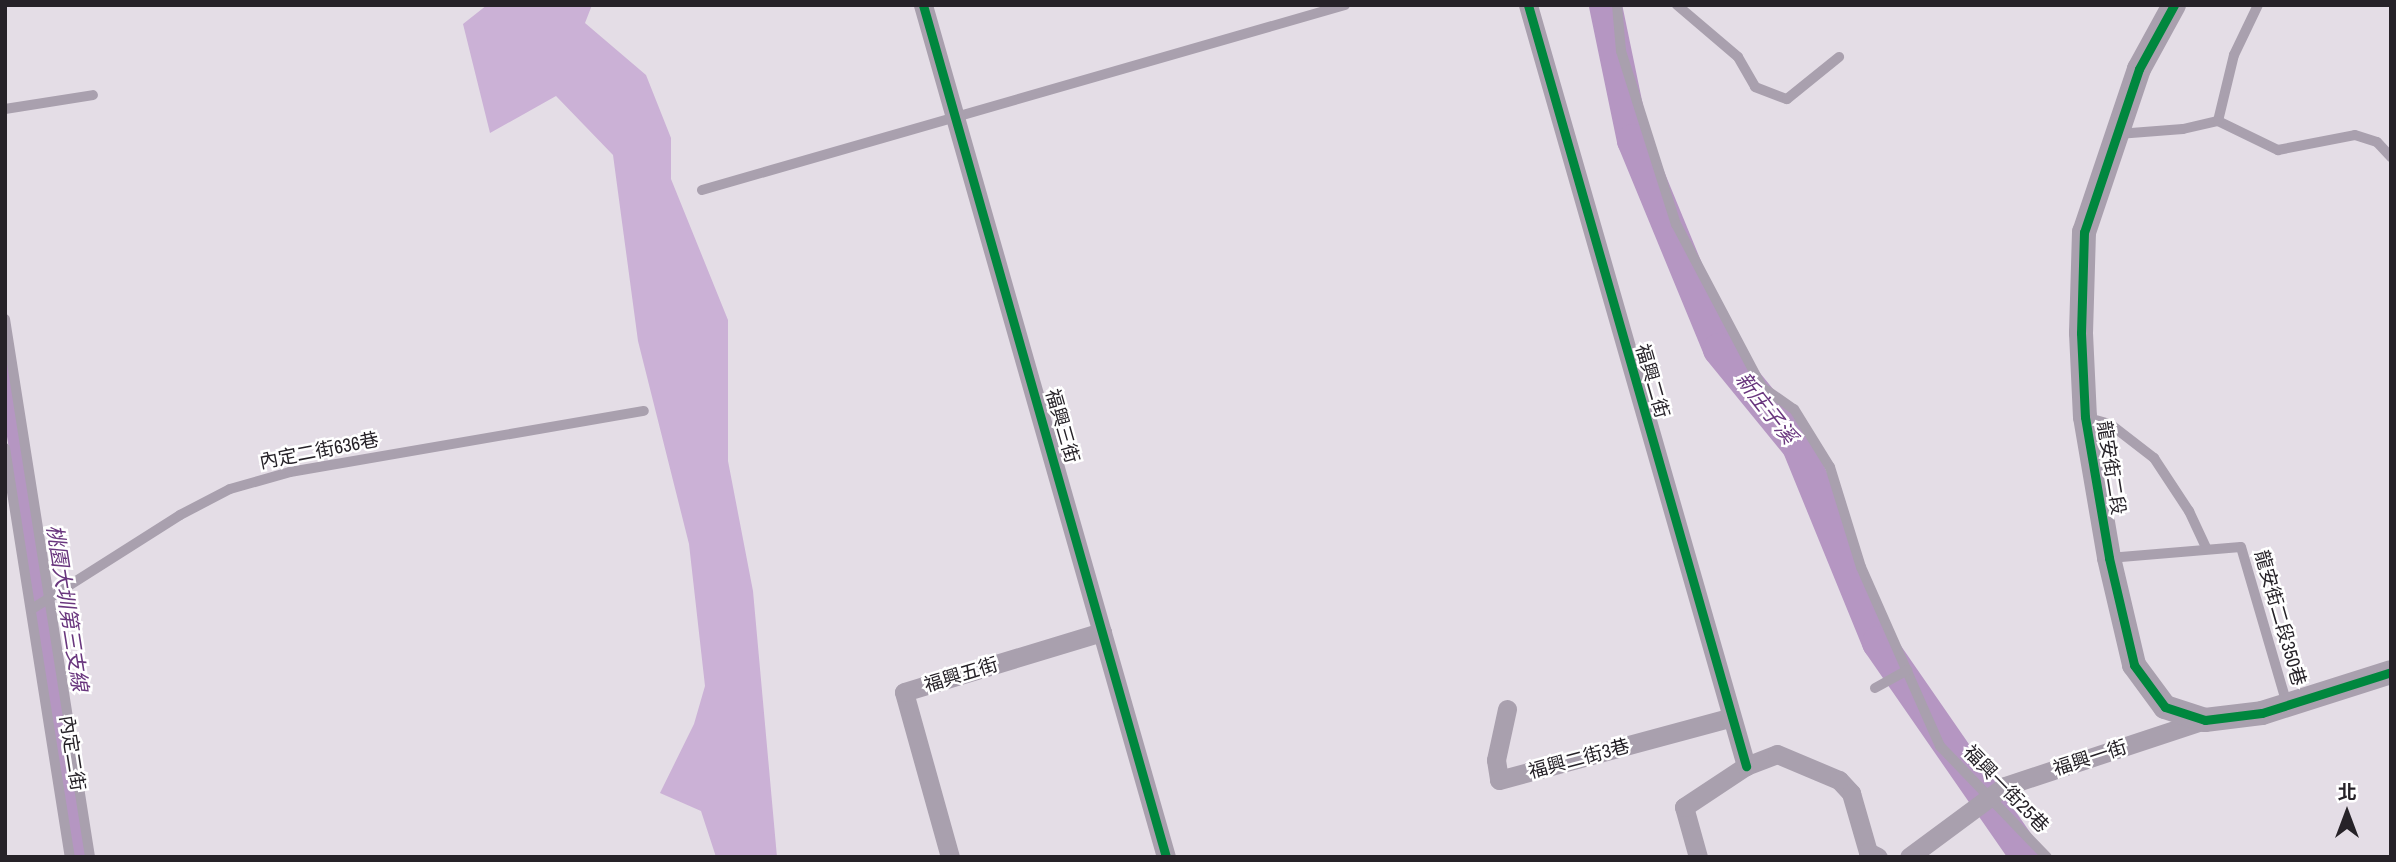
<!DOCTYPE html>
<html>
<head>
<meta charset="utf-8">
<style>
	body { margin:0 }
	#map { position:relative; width:2396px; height:862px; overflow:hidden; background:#e4dde6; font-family:"Archivo Narrow","Noto Sans TC",sans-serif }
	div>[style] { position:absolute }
	.forest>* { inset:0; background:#cbb1d6 }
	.canal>* { height:19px; margin:-9.5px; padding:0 9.5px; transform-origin:9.5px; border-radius:9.5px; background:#b596c2 }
	.river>* { height:33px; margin:-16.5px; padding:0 16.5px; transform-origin:16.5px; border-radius:16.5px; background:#b596c2 }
	.service>* { height:10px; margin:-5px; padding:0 5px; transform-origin:5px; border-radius:5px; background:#a9a0ae }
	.minor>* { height:19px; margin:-9.5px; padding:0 9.5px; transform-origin:9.5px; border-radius:9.5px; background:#a9a0ae }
	.tertiary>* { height:24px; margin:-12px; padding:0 12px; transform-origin:12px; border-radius:12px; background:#a9a0ae }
	.cycleway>* { height:9px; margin:-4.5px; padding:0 4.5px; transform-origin:4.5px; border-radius:4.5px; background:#00873e }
	span { translate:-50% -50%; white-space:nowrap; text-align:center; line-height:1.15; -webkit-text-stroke:5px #fff; paint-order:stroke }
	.street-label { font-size:19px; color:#262228 }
	.water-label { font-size:21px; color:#69367e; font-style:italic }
	.frame { position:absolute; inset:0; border:7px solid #262228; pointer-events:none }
	.north { position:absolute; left:2312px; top:778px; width:70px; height:70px; -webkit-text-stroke:5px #fff; paint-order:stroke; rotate:0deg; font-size:19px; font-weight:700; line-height:28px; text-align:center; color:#262228 }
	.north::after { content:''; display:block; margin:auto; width:24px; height:32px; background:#262228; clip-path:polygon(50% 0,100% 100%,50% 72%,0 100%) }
</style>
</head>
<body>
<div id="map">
	<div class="forest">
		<i style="clip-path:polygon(487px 5px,592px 5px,585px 23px,646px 75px,671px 138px,671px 179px,728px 320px,728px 461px,753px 591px,777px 857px,716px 857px,701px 811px,660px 793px,694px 724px,705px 686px,689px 544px,638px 341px,613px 155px,556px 96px,490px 133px,463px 24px)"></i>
	</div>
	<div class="canal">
		<i style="left:5px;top:366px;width:497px;rotate:81deg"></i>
	</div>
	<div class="river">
		<i style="left:1605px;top:5px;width:138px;rotate:78.3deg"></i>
		<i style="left:1633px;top:140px;width:226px;rotate:67.6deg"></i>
		<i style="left:1719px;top:349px;width:125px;rotate:50.8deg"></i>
		<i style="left:1798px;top:446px;width:212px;rotate:67.8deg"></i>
		<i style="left:1878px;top:642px;width:262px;rotate:55.3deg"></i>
	</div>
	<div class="service">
		<i style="left:1617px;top:5px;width:46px;rotate:85deg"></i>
		<i style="left:1621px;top:51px;width:182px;rotate:72.4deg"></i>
		<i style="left:1676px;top:224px;width:184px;rotate:62.2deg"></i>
		<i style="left:1762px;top:387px;width:39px;rotate:35deg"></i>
		<i style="left:1794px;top:409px;width:68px;rotate:58.2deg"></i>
		<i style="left:1830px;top:467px;width:105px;rotate:72.8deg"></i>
		<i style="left:1861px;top:567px;width:196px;rotate:66.2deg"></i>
		<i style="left:1940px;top:746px;width:154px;rotate:46.1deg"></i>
		<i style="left:1677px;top:5px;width:80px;rotate:40.4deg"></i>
		<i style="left:1738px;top:57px;width:34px;rotate:60deg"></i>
		<i style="left:1755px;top:87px;width:34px;rotate:21deg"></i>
		<i style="left:1787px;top:99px;width:67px;rotate:-38.9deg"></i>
		<i style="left:5px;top:109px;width:89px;rotate:-9deg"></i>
		<i style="left:2218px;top:121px;width:68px;rotate:-76.4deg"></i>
		<i style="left:2234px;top:55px;width:55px;rotate:-64.4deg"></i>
		<i style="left:2118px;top:134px;width:65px;rotate:-4.4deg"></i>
		<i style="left:2183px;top:129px;width:36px;rotate:-13deg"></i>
		<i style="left:2218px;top:121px;width:67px;rotate:25.8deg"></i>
		<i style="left:2278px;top:150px;width:78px;rotate:-11deg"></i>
		<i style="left:2355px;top:135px;width:23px;rotate:18deg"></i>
		<i style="left:2377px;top:142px;width:21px;rotate:47deg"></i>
		<i style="left:702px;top:190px;width:669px;rotate:-16.05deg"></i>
		<i style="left:5px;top:319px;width:545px;rotate:81.02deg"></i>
		<i style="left:2085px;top:417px;width:26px;rotate:16deg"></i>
		<i style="left:2110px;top:424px;width:56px;rotate:37.7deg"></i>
		<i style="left:2154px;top:458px;width:64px;rotate:56.6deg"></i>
		<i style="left:2189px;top:511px;width:40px;rotate:65deg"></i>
		<i style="left:5px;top:448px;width:414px;rotate:81deg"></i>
		<i style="left:2109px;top:558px;width:132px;rotate:-4.8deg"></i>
		<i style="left:2241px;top:547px;width:164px;rotate:73.7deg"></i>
		<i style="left:32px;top:609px;width:175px;rotate:-32.4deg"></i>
		<i style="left:180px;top:515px;width:56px;rotate:-27.5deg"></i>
		<i style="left:230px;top:489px;width:62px;rotate:-15.8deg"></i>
		<i style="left:290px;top:472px;width:359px;rotate:-9.8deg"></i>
		<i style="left:1875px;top:688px;width:37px;rotate:-29deg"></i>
	</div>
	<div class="minor">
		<i style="left:923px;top:5px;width:886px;rotate:74.08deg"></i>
		<i style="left:1528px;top:5px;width:792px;rotate:74.01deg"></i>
		<i style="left:1507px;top:709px;width:52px;rotate:102.2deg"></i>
		<i style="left:1496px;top:760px;width:20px;rotate:81deg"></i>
		<i style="left:1499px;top:780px;width:238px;rotate:-15.1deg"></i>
		<i style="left:950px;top:857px;width:171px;rotate:-105.6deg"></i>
		<i style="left:904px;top:692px;width:207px;rotate:-16.9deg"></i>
		<i style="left:1698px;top:857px;width:52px;rotate:-105.6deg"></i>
		<i style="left:1684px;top:807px;width:74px;rotate:-33.5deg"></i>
		<i style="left:1746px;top:766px;width:33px;rotate:-21deg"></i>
		<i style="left:1777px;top:754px;width:67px;rotate:22.8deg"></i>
		<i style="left:1839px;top:780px;width:18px;rotate:47deg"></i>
		<i style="left:1851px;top:793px;width:61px;rotate:73.9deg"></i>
		<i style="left:1868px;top:852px;width:11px;rotate:27deg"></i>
		<i style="left:1909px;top:857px;width:119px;rotate:-36.5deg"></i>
		<i style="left:2005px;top:786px;width:211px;rotate:-18.3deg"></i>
	</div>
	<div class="tertiary">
		<i style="left:2174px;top:5px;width:73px;rotate:118.7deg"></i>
		<i style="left:2139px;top:69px;width:172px;rotate:108.6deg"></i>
		<i style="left:2084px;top:232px;width:101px;rotate:91.7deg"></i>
		<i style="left:2081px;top:333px;width:84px;rotate:87.3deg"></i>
		<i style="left:2085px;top:417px;width:143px;rotate:80.3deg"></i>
		<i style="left:2109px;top:558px;width:110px;rotate:76.8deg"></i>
		<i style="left:2134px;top:665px;width:52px;rotate:53.6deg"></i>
		<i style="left:2165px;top:707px;width:42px;rotate:18deg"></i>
		<i style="left:2205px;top:720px;width:57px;rotate:-7deg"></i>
		<i style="left:2262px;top:713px;width:135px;rotate:-17.6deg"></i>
	</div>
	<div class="cycleway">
		<i style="left:923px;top:5px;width:886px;rotate:74.08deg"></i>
		<i style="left:1528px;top:5px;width:792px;rotate:74.01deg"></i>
		<i style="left:2174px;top:5px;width:73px;rotate:118.7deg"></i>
		<i style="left:2139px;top:69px;width:172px;rotate:108.6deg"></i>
		<i style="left:2084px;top:232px;width:101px;rotate:91.7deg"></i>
		<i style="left:2081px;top:333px;width:84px;rotate:87.3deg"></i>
		<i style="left:2085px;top:417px;width:143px;rotate:80.3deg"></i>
		<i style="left:2109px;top:558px;width:110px;rotate:76.8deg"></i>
		<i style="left:2134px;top:665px;width:52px;rotate:53.6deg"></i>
		<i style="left:2165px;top:707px;width:42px;rotate:18deg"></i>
		<i style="left:2205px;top:720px;width:57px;rotate:-7deg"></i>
		<i style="left:2262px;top:713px;width:135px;rotate:-17.6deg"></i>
	</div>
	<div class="street-label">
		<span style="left:1652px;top:381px;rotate:74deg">福興二街</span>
		<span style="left:1062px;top:426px;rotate:74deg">福興三街</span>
		<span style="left:319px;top:451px;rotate:-11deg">內定二街636巷</span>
		<span style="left:2111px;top:468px;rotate:81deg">龍安街二段</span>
		<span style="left:2280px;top:618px;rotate:74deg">龍安街二段350巷</span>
		<span style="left:961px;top:675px;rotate:-17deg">福興五街</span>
		<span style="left:72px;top:753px;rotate:81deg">內定二街</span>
		<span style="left:2090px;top:758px;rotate:-18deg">福興一街</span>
		<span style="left:1579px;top:759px;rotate:-15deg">福興二街3巷</span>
		<span style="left:2006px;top:789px;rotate:46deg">福興一街25巷</span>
	</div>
	<div class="water-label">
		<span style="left:1766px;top:408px;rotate:52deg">新庄子溪</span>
		<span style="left:67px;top:608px;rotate:81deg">桃園大圳第三支線</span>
	</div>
	<div class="frame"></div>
	<div class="north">北</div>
</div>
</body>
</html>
